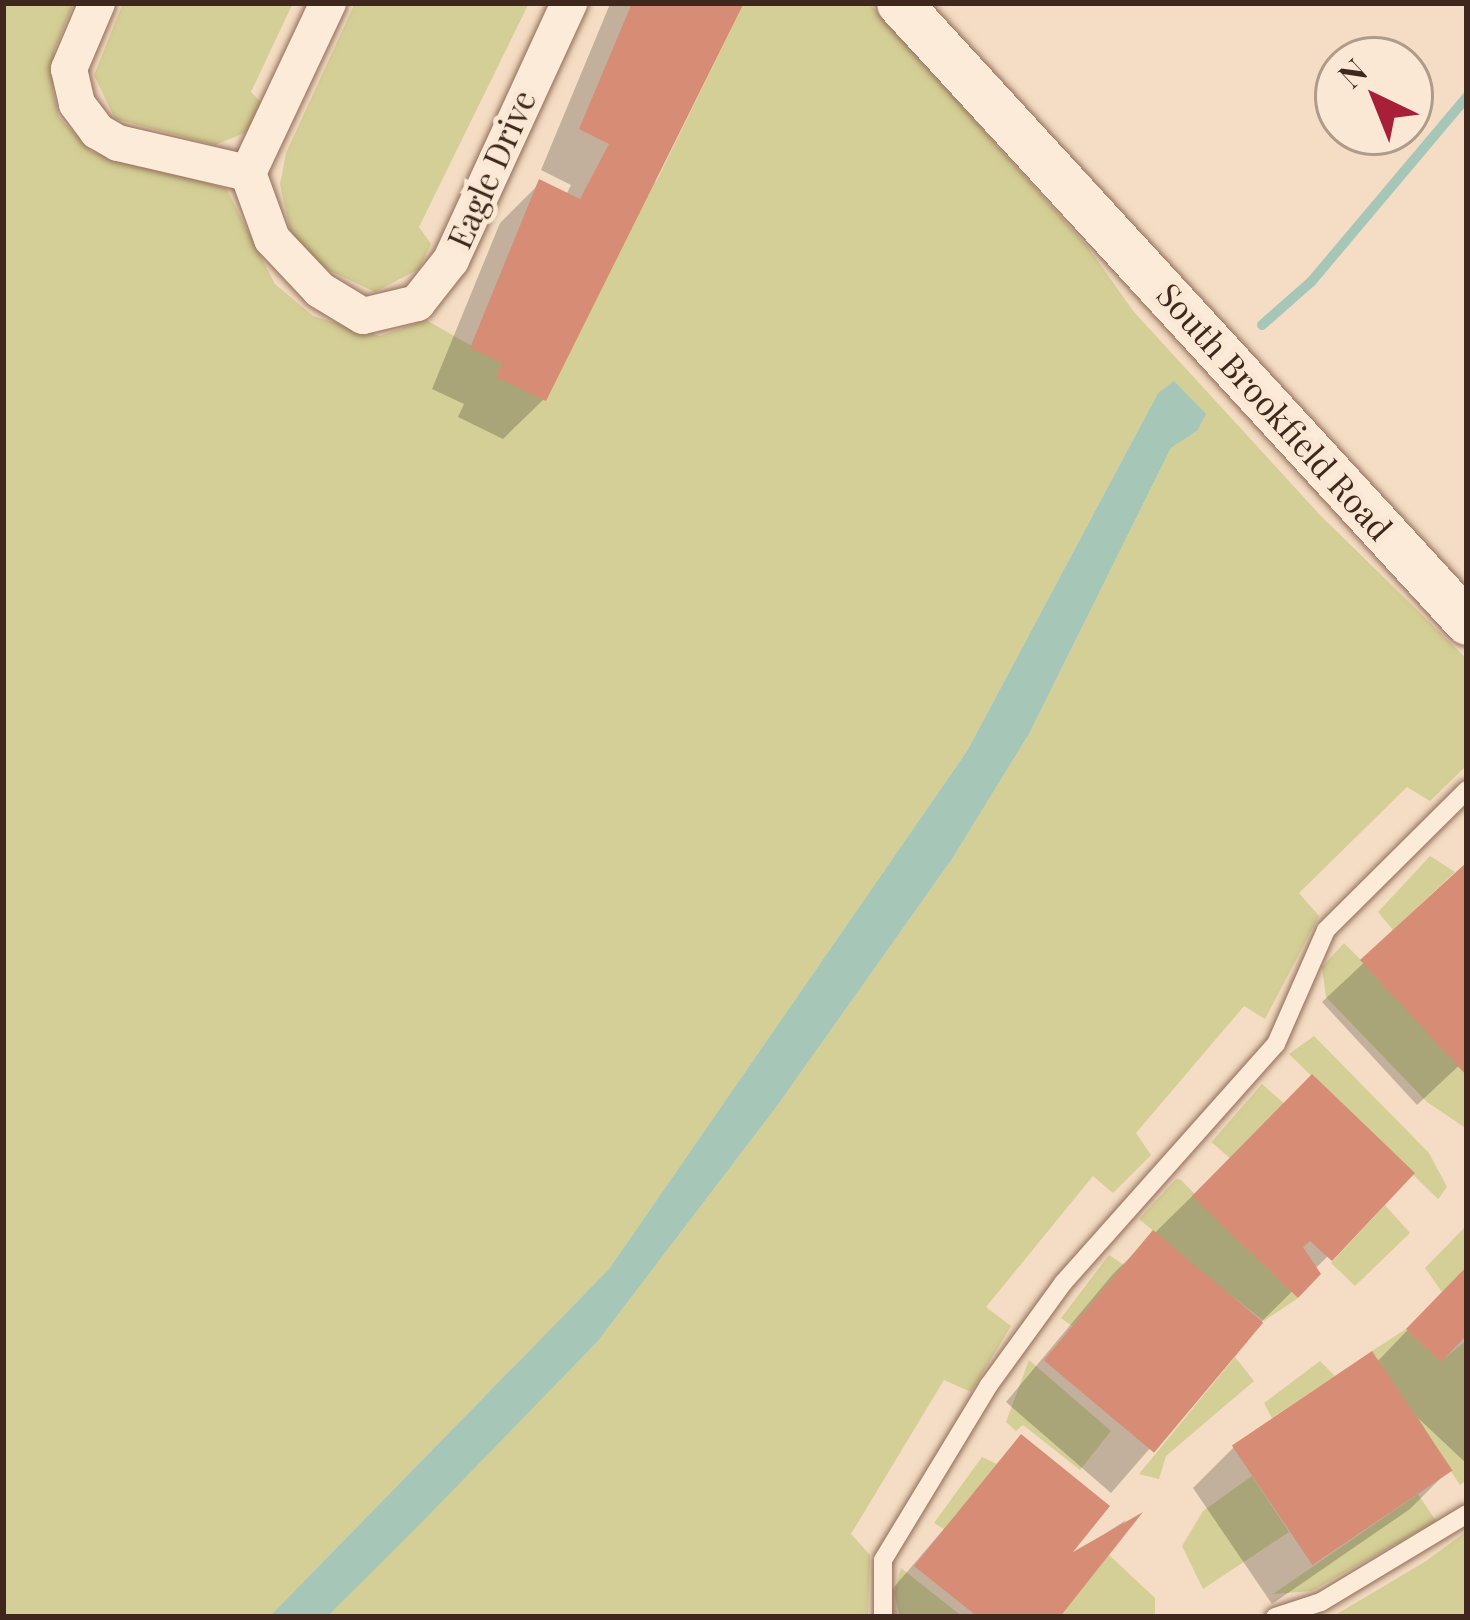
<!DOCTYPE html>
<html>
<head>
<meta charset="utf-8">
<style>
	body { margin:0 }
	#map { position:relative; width:1470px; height:1620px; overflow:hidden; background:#f4ddc4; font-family:"Playfair Display",serif }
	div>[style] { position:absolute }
	.green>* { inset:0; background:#d4cf96; transform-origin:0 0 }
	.water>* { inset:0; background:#a6c6b7 }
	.shadow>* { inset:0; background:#0003 }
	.stream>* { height:10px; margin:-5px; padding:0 5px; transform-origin:5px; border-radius:5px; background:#a6c6b7 }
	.building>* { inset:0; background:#d78c75; transform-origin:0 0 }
	.roads { filter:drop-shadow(0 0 3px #916b57) drop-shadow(0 0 3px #916b57) }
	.service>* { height:18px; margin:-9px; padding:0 9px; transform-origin:9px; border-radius:9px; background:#fdebd9 }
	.minor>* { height:36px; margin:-18px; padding:0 18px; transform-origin:18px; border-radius:18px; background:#fdebd9 }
	.tertiary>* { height:45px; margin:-22.5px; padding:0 22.5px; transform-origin:22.5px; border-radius:22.5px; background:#fdebd9 }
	span { translate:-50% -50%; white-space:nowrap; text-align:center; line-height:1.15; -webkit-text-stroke:10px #fae8d5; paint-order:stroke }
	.street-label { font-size:33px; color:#3f271d }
	.frame { position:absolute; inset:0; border:6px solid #3f271d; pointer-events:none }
	.north { position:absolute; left:1314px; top:36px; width:120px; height:120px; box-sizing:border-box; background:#fae8d5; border:3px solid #af9b8b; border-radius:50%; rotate:317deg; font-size:33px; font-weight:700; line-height:48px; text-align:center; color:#3f271d }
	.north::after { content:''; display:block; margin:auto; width:42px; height:54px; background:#a81f3a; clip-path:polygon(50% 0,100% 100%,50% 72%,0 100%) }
</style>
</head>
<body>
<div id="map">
	<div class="green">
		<i style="clip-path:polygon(3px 3px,74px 3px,54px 51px,53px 91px,59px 117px,92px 152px,226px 188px,275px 284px,313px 316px,380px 336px,426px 320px,502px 363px,497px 377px,636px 216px,584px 191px,606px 158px,656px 182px,744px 3px,869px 3px,1087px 246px,1134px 312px,1320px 515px,1467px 659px,1467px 765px,1430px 801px,1407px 787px,1299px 893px,1319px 916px,1265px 1019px,1244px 1006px,1136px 1133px,1151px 1155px,1113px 1193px,1093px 1176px,986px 1307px,1011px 1326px,971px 1392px,944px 1380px,851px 1534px,870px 1555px,868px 1617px,327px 1617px,598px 1341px,777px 1106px,952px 859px,1029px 734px,1171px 448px,1197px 431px,1158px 393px,967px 751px,609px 1269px,269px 1617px,3px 1617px)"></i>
		<i style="clip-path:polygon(123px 3px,293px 3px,251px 92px,261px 102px,247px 132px,215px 145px,115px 119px,94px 75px)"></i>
		<i style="clip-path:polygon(355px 3px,529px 3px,419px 227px,431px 244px,419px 269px,375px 292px,315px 264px,290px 230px,280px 184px,286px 153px)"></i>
		<i style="clip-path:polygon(1430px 856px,1455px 872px,1393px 930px,1378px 912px)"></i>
		<i style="clip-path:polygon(1344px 943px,1467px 1067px,1467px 1129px,1427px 1102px,1326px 997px,1322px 967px)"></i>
		<i style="clip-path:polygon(1314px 1036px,1429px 1153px,1447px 1187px,1438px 1199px,1289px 1054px)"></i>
		<i style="left:1262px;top:1084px;width:29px;height:77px;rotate:41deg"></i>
		<i style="clip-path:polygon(1176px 1179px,1181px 1180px,1298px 1298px,1264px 1321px,1228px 1293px,1209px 1314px,1187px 1259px,1139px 1219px)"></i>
		<i style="clip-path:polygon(1385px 1205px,1410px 1233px,1355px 1286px,1331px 1263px)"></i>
		<i style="clip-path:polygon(1467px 1225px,1467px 1266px,1442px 1292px,1425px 1268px)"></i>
		<i style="clip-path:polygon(1109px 1255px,1124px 1265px,1072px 1326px,1061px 1318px)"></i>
		<i style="clip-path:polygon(1406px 1329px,1441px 1361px,1467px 1340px,1467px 1480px,1460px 1485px,1372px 1351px)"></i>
		<i style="clip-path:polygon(1235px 1357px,1254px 1381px,1166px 1456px,1159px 1479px,1139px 1474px)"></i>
		<i style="clip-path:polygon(1029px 1360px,1111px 1431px,1080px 1470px,1023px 1425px,1016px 1431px,1006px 1422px)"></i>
		<i style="clip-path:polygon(1320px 1361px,1335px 1376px,1272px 1418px,1264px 1403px)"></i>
		<i style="clip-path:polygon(982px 1457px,997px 1464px,944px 1529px,934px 1523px)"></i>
		<i style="clip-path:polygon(1252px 1476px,1289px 1532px,1203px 1589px,1182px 1546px,1203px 1511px)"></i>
		<i style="clip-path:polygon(1418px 1494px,1436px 1521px,1312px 1591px,1273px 1594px)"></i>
		<i style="clip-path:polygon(1467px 1531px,1467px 1617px,1332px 1617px,1426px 1561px)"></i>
		<i style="clip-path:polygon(1109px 1555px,1155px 1598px,1155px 1617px,1060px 1617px)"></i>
		<i style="clip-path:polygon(901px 1568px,963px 1617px,900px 1617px,894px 1593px)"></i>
	</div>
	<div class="water">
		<i style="clip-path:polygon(1174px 381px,1206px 414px,1197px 431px,1171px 448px,1029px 734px,952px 859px,777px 1106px,598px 1341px,423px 1521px,327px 1617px,269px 1617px,609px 1269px,967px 751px,1158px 393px)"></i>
	</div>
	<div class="shadow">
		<i style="clip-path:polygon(741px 3px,544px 399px,503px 439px,458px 417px,464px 404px,432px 389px,500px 223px,540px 183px,566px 195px,571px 185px,541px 170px,610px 4px)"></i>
		<i style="clip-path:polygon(1467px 866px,1467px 1058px,1417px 1105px,1322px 1002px)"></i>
		<i style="clip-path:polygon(1312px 1078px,1411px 1174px,1252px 1331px,1111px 1493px,1006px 1402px,1113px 1274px)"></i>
		<i style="clip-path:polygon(1467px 1268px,1467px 1464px,1418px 1418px,1450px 1469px,1410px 1509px,1272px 1604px,1193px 1488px,1233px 1448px,1377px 1362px)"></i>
		<i style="clip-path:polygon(1022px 1438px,1062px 1562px,1126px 1520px,1054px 1617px,888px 1617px,876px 1608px)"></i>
	</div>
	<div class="stream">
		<i style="left:1262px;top:325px;width:65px;rotate:-41.3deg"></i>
		<i style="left:1311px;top:282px;width:242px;rotate:-49.9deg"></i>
	</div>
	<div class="building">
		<i style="clip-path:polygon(632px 3px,744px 3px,546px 401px,496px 377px,502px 363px,470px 348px,539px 179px,580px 199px,609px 144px,579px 129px)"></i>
		<i style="clip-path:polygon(1467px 862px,1467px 1076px,1360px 960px)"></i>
		<i style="clip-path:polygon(1312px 1074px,1415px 1173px,1332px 1261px,1310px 1241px,1303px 1247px,1321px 1274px,1298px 1298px,1192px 1196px)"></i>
		<i style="left:1153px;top:1230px;width:144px;height:170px;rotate:40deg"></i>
		<i style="clip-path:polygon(1467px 1266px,1467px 1335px,1441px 1362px,1406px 1329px)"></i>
		<i style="left:1372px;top:1351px;width:144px;height:169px;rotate:56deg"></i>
		<i style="clip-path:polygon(1021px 1434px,1110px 1506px,1073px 1552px,1143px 1512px,1060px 1617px,978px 1617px,914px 1566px)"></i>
	</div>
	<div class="roads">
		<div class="service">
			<i style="left:883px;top:1617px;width:57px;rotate:-90deg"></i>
			<i style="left:883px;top:1560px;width:205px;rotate:-58.8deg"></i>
			<i style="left:989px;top:1385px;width:126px;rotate:-54deg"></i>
			<i style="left:1063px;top:1283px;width:320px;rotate:-48.3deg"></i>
			<i style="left:1276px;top:1044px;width:124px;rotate:-66.3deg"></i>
			<i style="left:1326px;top:930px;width:199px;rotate:-44.8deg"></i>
			<i style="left:1275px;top:1617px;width:48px;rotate:-18.1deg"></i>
			<i style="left:1321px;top:1602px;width:170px;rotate:-31.1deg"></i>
		</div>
		<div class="minor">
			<i style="left:97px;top:3px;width:72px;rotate:113deg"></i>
			<i style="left:69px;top:69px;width:36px;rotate:77deg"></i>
			<i style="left:77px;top:104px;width:34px;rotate:53deg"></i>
			<i style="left:97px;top:131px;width:24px;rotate:30deg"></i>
			<i style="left:118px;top:143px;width:133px;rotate:13deg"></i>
			<i style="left:248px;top:173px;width:70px;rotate:70deg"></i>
			<i style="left:272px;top:239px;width:70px;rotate:46.7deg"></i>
			<i style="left:320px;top:290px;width:50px;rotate:31.2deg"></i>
			<i style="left:363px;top:316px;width:56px;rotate:-13.5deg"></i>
			<i style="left:417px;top:303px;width:55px;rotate:-51.7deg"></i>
			<i style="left:451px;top:260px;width:283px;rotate:-65.3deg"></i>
			<i style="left:248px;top:173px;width:188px;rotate:-64.8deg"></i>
		</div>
		<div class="tertiary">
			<i style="left:899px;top:3px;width:840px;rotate:47.46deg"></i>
		</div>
	</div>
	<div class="street-label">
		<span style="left:491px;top:169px;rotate:-66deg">Eagle Drive</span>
		<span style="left:1275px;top:411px;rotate:48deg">South Brookfield Road</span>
	</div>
	<div class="frame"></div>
	<div class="north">N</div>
</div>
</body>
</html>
